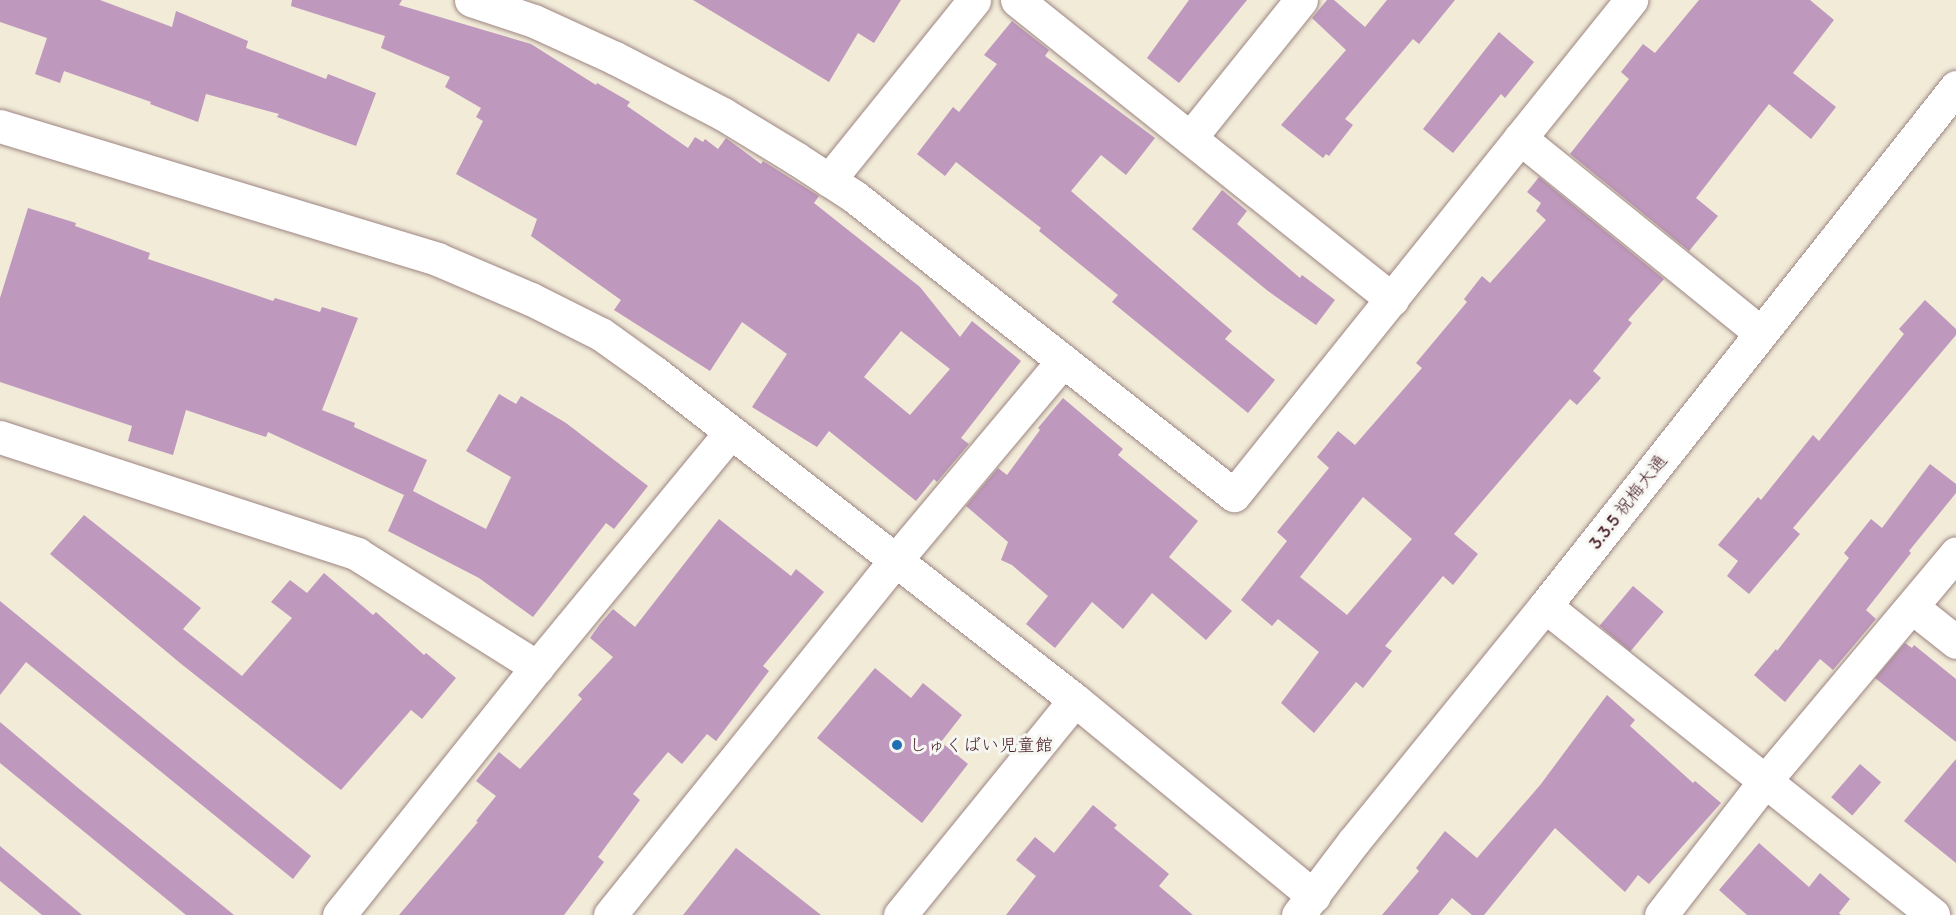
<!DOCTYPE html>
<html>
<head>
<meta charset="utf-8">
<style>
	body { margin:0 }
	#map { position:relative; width:1956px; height:915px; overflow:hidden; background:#f1ebd8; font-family:Itim,"Klee One",sans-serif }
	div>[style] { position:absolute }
	.building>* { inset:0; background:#be98bd; transform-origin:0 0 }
	.roads { filter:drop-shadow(0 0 2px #9e8582) drop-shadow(0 0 2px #9e8582) }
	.minor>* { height:33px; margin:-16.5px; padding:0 16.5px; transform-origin:16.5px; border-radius:16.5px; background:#fff }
	.tertiary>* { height:33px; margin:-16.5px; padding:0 16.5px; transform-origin:16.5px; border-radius:16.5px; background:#fff }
	.dots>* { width:16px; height:16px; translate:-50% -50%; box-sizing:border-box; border:3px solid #f6f6f2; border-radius:50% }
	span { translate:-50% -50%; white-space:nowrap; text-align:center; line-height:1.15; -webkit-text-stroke:6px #f6f6f2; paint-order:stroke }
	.street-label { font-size:18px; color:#4a1f2b }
	.poi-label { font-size:18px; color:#4a1f2b }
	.left { translate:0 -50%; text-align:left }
</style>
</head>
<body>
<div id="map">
	<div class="building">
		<i style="clip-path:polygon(0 0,100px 0,172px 27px,176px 11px,248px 41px,246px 48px,326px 79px,328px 74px,376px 93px,356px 146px,277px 117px,279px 114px,206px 94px,198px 122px,150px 104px,151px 102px,64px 71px,60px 83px,35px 74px,47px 38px,0 22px)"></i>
		<i style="clip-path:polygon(evenodd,292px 0,402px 0,399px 5px,531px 44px,596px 85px,597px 83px,630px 102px,627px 106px,688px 148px,695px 137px,703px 142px,705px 139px,718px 149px,726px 138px,761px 164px,763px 161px,819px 196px,814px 203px,920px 287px,960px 337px,972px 321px,1021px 361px,961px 438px,969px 444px,937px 482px,934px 479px,916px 501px,829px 431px,817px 447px,752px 407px,787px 354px,742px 322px,710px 371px,614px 310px,621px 300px,531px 236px,537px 219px,456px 174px,483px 121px,476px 117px,481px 108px,445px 87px,450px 77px,381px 48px,385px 36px,291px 6px,292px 0,901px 331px,950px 369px,910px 415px,864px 377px,901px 331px)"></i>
		<i style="clip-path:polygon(693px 0,901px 0,874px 43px,858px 33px,829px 82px)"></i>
		<i style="clip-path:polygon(1189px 0,1247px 0,1179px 83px,1147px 58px)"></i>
		<i style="clip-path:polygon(1327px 0,1334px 0,1365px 27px,1387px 0,1455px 0,1419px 44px,1413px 39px,1345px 119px,1353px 125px,1329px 156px,1326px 154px,1323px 158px,1281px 125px,1346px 50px,1312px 18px)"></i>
		<i style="clip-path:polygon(1699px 0,1810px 0,1834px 20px,1793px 73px,1836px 107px,1811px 139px,1769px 104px,1696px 198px,1718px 216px,1689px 251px,1570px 154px,1629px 79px,1621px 72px,1643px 44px,1655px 53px)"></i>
		<i style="clip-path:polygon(1012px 21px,1049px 50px,1045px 56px,1155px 138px,1126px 175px,1101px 155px,1071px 191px,1232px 331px,1225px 339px,1275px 380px,1248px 413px,1112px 302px,1118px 295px,1039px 231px,1041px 228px,956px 162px,945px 176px,917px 154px,953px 107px,959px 112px,997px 64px,984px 55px)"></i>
		<i style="clip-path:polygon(1499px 32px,1534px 62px,1505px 98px,1501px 94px,1453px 153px,1423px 129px)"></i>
		<i style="clip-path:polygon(evenodd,1539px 177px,1664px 279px,1628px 320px,1632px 323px,1593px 371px,1601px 378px,1577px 405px,1570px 399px,1454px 534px,1478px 554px,1453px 585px,1443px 576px,1385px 646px,1392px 651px,1363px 688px,1356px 682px,1314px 733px,1281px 703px,1319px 652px,1278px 619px,1272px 626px,1241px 600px,1287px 541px,1277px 532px,1329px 468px,1317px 457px,1338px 431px,1355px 445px,1422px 368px,1416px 363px,1467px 302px,1464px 299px,1482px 276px,1490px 283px,1546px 220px,1536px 211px,1541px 203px,1527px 192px,1539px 177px,1363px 497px,1412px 539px,1347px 615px,1300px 577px,1363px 497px)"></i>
		<i style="clip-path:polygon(1222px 190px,1247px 211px,1237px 224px,1300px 278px,1302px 275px,1335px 300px,1316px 325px,1268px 291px,1192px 229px)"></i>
		<i style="clip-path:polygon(28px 208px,76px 223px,75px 226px,150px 253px,148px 259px,273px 301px,275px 298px,320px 312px,322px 307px,358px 318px,322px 410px,355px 423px,354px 427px,427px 460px,413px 491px,486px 529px,511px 477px,466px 451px,499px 394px,516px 404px,521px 396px,566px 423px,648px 486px,614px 529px,606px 523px,533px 617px,479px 578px,388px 531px,404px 495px,268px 432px,266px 437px,186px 410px,173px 455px,128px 441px,132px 426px,0 382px,0 298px)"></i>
		<i style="clip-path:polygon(1925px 300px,1956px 329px,1956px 335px,1793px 528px,1800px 534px,1749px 594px,1727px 576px,1738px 561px,1718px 545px,1758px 497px,1761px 500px,1813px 435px,1819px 441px,1904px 334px,1899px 329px)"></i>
		<i style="clip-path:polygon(1063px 398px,1123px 449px,1118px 455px,1198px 521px,1169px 557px,1232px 611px,1206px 640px,1152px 593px,1123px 629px,1092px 602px,1055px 648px,1026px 624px,1048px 596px,1012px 565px,1001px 560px,1008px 542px,966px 506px,998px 468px,1007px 475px,1040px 430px,1038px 428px)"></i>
		<i style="clip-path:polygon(1930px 464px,1956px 484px,1956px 493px,1909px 551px,1911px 553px,1866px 610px,1876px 619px,1833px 670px,1820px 659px,1785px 702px,1754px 675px,1776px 649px,1777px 651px,1849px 558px,1844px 553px,1871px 519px,1882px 528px)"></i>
		<i style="clip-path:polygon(84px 515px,201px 608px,183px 629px,242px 676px,292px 618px,271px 602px,290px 580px,307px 593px,324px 573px,373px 615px,376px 612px,424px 655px,426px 653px,456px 678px,422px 719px,411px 710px,341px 790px,180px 663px,50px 554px)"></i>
		<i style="clip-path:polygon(719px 519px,791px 576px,796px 569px,824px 592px,763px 666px,769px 671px,716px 741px,707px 734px,682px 764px,668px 752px,633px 794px,640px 800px,598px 857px,604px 862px,564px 915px,399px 915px,478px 822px,476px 821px,496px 796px,476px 781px,499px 752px,520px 769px,582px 699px,578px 695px,613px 657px,590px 638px,600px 624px,613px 609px,635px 627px)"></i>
		<i style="left:1633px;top:586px;width:40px;height:52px;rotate:40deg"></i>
		<i style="clip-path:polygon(0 601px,311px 856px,293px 879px,26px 662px,0 695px)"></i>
		<i style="clip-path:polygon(1905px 643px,1912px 648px,1914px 645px,1956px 679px,1956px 742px,1875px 678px)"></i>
		<i style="clip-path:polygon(875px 668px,911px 698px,923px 683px,962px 715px,941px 742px,968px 764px,922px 823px,817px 738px)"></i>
		<i style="clip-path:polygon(1607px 695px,1635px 720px,1630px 726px,1693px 783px,1695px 781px,1721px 803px,1649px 884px,1638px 875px,1625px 892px,1555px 828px,1484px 915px,1472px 915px,1452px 898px,1438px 915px,1382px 915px,1419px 871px,1416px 868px,1445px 831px,1477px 858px,1541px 784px)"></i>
		<i style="clip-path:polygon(0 722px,77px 787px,234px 915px,186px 915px,0 763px)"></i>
		<i style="clip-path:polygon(1956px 759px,1956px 863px,1904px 821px)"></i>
		<i style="left:1860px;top:764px;width:28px;height:44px;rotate:41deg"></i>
		<i style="clip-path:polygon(1093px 805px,1117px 825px,1114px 828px,1169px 874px,1159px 886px,1193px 915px,1006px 915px,1036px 876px,1016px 860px,1035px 837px,1054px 853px)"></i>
		<i style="clip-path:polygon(1759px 843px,1809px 887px,1820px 873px,1850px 899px,1839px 913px,1841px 915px,1747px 915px,1719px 890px)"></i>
		<i style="clip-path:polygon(0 846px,82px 915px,42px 915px,0 881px)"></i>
		<i style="clip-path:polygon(736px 848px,821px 915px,683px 915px)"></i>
	</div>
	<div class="roads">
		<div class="minor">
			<i style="left:471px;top:0;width:66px;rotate:18.4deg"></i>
			<i style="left:534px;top:21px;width:89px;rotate:24.6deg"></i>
			<i style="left:615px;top:58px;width:122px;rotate:27.4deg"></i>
			<i style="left:723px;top:114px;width:87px;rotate:31.3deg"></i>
			<i style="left:797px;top:159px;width:69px;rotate:33.2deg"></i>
			<i style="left:855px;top:197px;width:482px;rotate:38.2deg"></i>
			<i style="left:1234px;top:495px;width:635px;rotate:-51.27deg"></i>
			<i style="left:1017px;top:0;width:480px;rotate:38.6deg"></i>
			<i style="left:1190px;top:138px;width:177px;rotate:-51.2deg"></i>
			<i style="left:1520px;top:138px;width:310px;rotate:39deg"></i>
			<i style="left:829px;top:180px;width:231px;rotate:-51.1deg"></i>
			<i style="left:0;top:437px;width:376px;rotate:18.1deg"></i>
			<i style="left:357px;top:554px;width:213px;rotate:32.1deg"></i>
			<i style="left:1545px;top:606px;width:496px;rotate:38.5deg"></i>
			<i style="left:1912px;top:607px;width:56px;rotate:38.5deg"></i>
			<i style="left:339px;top:915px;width:317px;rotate:-51.4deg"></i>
			<i style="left:537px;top:667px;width:303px;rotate:-50.5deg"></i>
			<i style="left:610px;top:915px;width:454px;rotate:-51.2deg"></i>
			<i style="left:895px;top:561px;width:261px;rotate:-50deg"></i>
			<i style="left:900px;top:915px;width:277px;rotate:-50.9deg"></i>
			<i style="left:1661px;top:915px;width:170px;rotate:-52.2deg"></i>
			<i style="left:1765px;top:781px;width:297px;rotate:-50deg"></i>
		</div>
		<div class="tertiary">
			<i style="left:0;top:126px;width:457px;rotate:16.9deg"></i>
			<i style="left:437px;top:259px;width:102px;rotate:23.1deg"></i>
			<i style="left:531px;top:299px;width:78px;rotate:26.6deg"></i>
			<i style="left:601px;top:334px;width:65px;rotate:35.6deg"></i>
			<i style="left:654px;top:372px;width:534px;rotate:37.92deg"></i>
			<i style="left:1075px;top:700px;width:309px;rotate:39.4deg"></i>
			<i style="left:1298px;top:915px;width:93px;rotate:-52.9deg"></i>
			<i style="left:1354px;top:841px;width:303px;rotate:-50.9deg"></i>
			<i style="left:1545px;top:606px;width:662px;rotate:-51.62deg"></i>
		</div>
	</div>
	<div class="dots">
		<i style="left:897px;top:745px;background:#1f6fb2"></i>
	</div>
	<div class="street-label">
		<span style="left:1628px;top:502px;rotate:-52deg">3.3.5 祝梅大通</span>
	</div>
	<div class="poi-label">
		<span class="left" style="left:909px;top:745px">しゅくばい児童館</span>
	</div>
</div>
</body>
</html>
